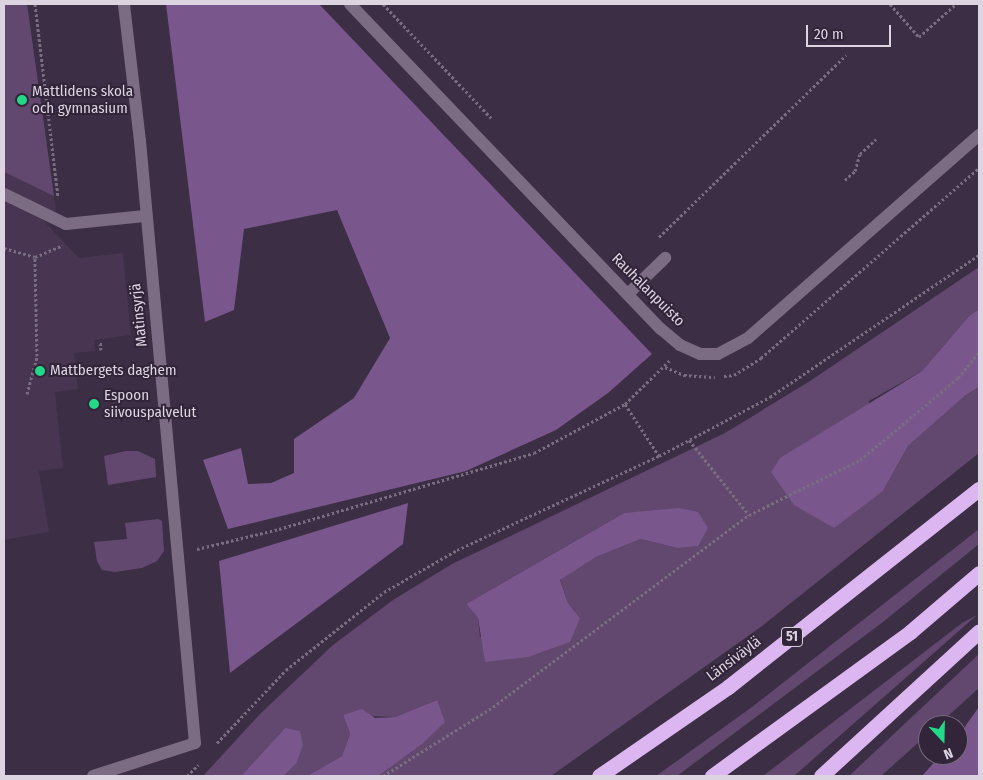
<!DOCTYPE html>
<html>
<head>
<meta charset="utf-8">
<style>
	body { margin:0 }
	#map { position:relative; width:983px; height:780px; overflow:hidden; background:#3c2e44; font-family:"Fira Sans Condensed",sans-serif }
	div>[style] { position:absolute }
	.built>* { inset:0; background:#473551 }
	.green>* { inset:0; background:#62486f }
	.forest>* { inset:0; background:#79568b }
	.path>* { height:3px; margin-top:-1.5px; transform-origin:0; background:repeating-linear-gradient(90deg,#796d80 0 2.5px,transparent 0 5px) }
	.minor>* { height:12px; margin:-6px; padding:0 6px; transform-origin:6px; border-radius:6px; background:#7b6c83 }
	.highway>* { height:15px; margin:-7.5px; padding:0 7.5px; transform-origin:7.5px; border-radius:7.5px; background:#dcb6f0 }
	.dots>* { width:14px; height:14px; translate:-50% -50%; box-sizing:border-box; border:2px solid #322439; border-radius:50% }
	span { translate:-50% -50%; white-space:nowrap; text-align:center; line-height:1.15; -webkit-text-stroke:4px #322439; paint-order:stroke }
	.shield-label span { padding:1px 4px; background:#322439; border:1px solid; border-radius:4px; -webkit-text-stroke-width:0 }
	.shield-label { font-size:14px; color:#dcd4e1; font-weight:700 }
	.poi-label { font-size:15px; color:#dcd4e1 }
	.left { translate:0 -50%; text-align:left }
	.street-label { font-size:15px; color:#dcd4e1 }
	.frame { position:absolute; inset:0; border:5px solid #dcd4e1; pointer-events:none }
	.north { position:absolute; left:918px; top:715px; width:50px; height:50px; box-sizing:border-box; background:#322439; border:1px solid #766a7c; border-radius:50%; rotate:159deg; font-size:14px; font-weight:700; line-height:20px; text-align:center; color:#dcd4e1 }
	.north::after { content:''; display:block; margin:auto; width:18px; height:22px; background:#23d886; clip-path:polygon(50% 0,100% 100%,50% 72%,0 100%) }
	.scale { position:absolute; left:806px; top:25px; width:85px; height:22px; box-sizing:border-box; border:2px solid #dcd4e1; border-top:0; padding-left:6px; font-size:15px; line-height:18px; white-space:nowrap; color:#dcd4e1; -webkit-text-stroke:4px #322439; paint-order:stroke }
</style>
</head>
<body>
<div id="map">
	<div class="built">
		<i style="clip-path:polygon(4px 4px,27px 4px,56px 211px,41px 218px,79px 258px,123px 253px,131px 335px,94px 340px,95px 351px,74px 353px,78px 389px,55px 392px,63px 468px,39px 471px,49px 532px,4px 540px)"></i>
	</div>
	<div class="green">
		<i style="clip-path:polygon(4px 4px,27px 4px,54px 196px,4px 172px)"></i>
		<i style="clip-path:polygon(evenodd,979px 267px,979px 309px,969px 316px,922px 371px,869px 401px,883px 491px,908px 446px,966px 395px,979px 387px,979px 453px,762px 626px,551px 776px,378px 776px,437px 700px,395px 717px,343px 715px,350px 734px,342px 756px,307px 776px,284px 776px,296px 764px,285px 728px,241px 776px,203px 776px,260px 714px,333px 645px,393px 600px,452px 564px,725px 433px,810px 381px,979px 267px,624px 513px,677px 548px,641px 539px,596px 557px,560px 579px,568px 603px,580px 618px,480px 637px,478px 618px,466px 604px,624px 513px)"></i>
		<i style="clip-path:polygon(126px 451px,138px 451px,155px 459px,156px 477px,108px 485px,104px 456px)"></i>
		<i style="clip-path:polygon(158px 519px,162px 521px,164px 551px,157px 561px,142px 568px,115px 572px,102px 570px,97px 561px,94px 542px,127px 539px,125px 523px)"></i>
		<i style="clip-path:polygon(979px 529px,979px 544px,883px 622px,677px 776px,656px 776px,752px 707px)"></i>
		<i style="clip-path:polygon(977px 615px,794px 776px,763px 776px,962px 623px)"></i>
		<i style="clip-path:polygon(979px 654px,979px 688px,938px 725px,928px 725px,928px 734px,881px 776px,849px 776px)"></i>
	</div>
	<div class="forest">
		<i style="clip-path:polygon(166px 4px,319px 4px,652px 354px,608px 393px,556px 430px,466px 471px,228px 529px,203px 460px,241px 448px,248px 484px,271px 483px,294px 473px,294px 439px,354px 398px,390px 338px,337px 210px,244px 229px,234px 310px,205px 322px)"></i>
		<i style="clip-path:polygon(979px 309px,979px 387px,966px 395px,908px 446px,883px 491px,834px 528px,794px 505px,771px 472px,780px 458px,922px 371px,969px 316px)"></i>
		<i style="clip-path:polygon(408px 503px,403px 544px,230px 673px,219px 561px)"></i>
		<i style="clip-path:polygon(679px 508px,698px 512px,708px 528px,698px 546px,677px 548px,641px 539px,596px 557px,560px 580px,568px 603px,580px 618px,570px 642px,528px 657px,485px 662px,478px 618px,466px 604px,624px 513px)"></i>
		<i style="clip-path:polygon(437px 700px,445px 722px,422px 744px,378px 776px,307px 776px,342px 756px,350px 734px,343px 715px,362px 709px,375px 718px,395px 717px)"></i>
		<i style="clip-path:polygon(979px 707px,979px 776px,922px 776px,940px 756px,958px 755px,958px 744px,966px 725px)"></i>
		<i style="clip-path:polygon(285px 728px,300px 731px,303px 745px,296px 764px,284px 776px,241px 776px)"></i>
	</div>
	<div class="path">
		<i style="left:35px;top:4px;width:195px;rotate:83.2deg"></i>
		<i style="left:383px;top:4px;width:157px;rotate:46.5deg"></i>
		<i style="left:890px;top:4px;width:44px;rotate:48.7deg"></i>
		<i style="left:919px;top:37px;width:50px;rotate:-41.7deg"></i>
		<i style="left:845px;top:180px;width:13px;rotate:-42deg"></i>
		<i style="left:855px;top:171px;width:18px;rotate:-74deg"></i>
		<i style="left:860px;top:154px;width:22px;rotate:-43deg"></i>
		<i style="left:659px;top:237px;width:261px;rotate:-44.2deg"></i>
		<i style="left:4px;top:248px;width:32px;rotate:16deg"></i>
		<i style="left:101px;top:350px;width:6px;rotate:-99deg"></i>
		<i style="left:100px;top:344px;width:5px"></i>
		<i style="left:665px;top:367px;width:21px;rotate:23deg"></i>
		<i style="left:684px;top:375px;width:31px;rotate:4deg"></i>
		<i style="left:724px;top:376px;width:10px;rotate:-6deg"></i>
		<i style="left:734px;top:375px;width:32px;rotate:-32deg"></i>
		<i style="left:761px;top:358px;width:289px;rotate:-41.1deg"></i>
		<i style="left:27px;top:394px;width:39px;rotate:-75deg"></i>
		<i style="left:37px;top:356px;width:99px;rotate:-91.2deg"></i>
		<i style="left:35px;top:257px;width:30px;rotate:-23deg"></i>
		<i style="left:625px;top:404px;width:62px;rotate:56.8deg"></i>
		<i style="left:689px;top:440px;width:96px;rotate:51.3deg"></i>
		<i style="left:197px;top:549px;width:84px;rotate:-13.7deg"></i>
		<i style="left:279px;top:529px;width:266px;rotate:-16.6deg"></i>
		<i style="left:534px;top:453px;width:103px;rotate:-28.3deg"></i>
		<i style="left:625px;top:404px;width:62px;rotate:-44.3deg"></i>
		<i style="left:217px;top:743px;width:100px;rotate:-46.6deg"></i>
		<i style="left:286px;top:670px;width:125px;rotate:-38.5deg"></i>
		<i style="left:384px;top:592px;width:84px;rotate:-29.9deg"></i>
		<i style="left:457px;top:550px;width:223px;rotate:-25deg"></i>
		<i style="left:659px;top:456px;width:126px;rotate:-28deg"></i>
		<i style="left:770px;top:397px;width:253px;rotate:-34.2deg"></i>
		<i style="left:187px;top:776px;width:16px;rotate:-45deg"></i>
		<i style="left:383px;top:776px;width:130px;rotate:-32.1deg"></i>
		<i style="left:493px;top:707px;width:320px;rotate:-36.9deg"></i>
		<i style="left:749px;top:515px;width:124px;rotate:-26.4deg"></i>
		<i style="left:860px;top:460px;width:128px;rotate:-39.9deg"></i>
		<i style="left:958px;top:378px;width:33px;rotate:-51deg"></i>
	</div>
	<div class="minor">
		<i style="left:350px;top:4px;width:450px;rotate:46.3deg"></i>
		<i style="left:661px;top:329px;width:25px;rotate:40deg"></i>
		<i style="left:680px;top:345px;width:22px;rotate:24deg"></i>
		<i style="left:700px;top:354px;width:18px"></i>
		<i style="left:718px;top:354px;width:34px;rotate:-28deg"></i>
		<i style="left:748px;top:338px;width:308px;rotate:-41.3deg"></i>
		<i style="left:4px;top:194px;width:69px;rotate:25.8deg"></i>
		<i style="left:66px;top:224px;width:79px;rotate:-5.8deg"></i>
		<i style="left:628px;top:294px;width:52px;rotate:-44.2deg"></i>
		<i style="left:93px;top:776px;width:107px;rotate:-17.9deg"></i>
		<i style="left:195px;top:743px;width:605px;rotate:-95.22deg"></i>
		<i style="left:140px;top:141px;width:138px;rotate:-96.7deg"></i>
	</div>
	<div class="highway">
		<i style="left:599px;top:776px;width:157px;rotate:-34.6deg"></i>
		<i style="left:728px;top:687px;width:320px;rotate:-38.3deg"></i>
		<i style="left:712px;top:776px;width:245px;rotate:-36deg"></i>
		<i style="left:910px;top:632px;width:91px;rotate:-40.5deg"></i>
		<i style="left:821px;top:776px;width:214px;rotate:-42.5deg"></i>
	</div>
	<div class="dots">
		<i style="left:22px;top:100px;background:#23d886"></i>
		<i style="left:40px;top:371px;background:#23d886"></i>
		<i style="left:94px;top:404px;background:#23d886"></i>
	</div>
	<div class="shield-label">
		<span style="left:792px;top:637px">51</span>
	</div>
	<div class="poi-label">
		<span class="left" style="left:32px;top:100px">Mattlidens skola<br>och gymnasium</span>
		<span class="left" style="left:50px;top:371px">Mattbergets daghem</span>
		<span class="left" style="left:104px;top:404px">Espoon<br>siivouspalvelut</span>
	</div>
	<div class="street-label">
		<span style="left:648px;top:290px;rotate:45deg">Rauhalanpuisto</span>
		<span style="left:139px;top:315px;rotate:-96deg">Matinsyrjä</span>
		<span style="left:734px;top:659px;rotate:-37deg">Länsiväylä</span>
	</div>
	<div class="frame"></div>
	<div class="north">N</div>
	<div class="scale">20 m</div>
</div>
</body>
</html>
